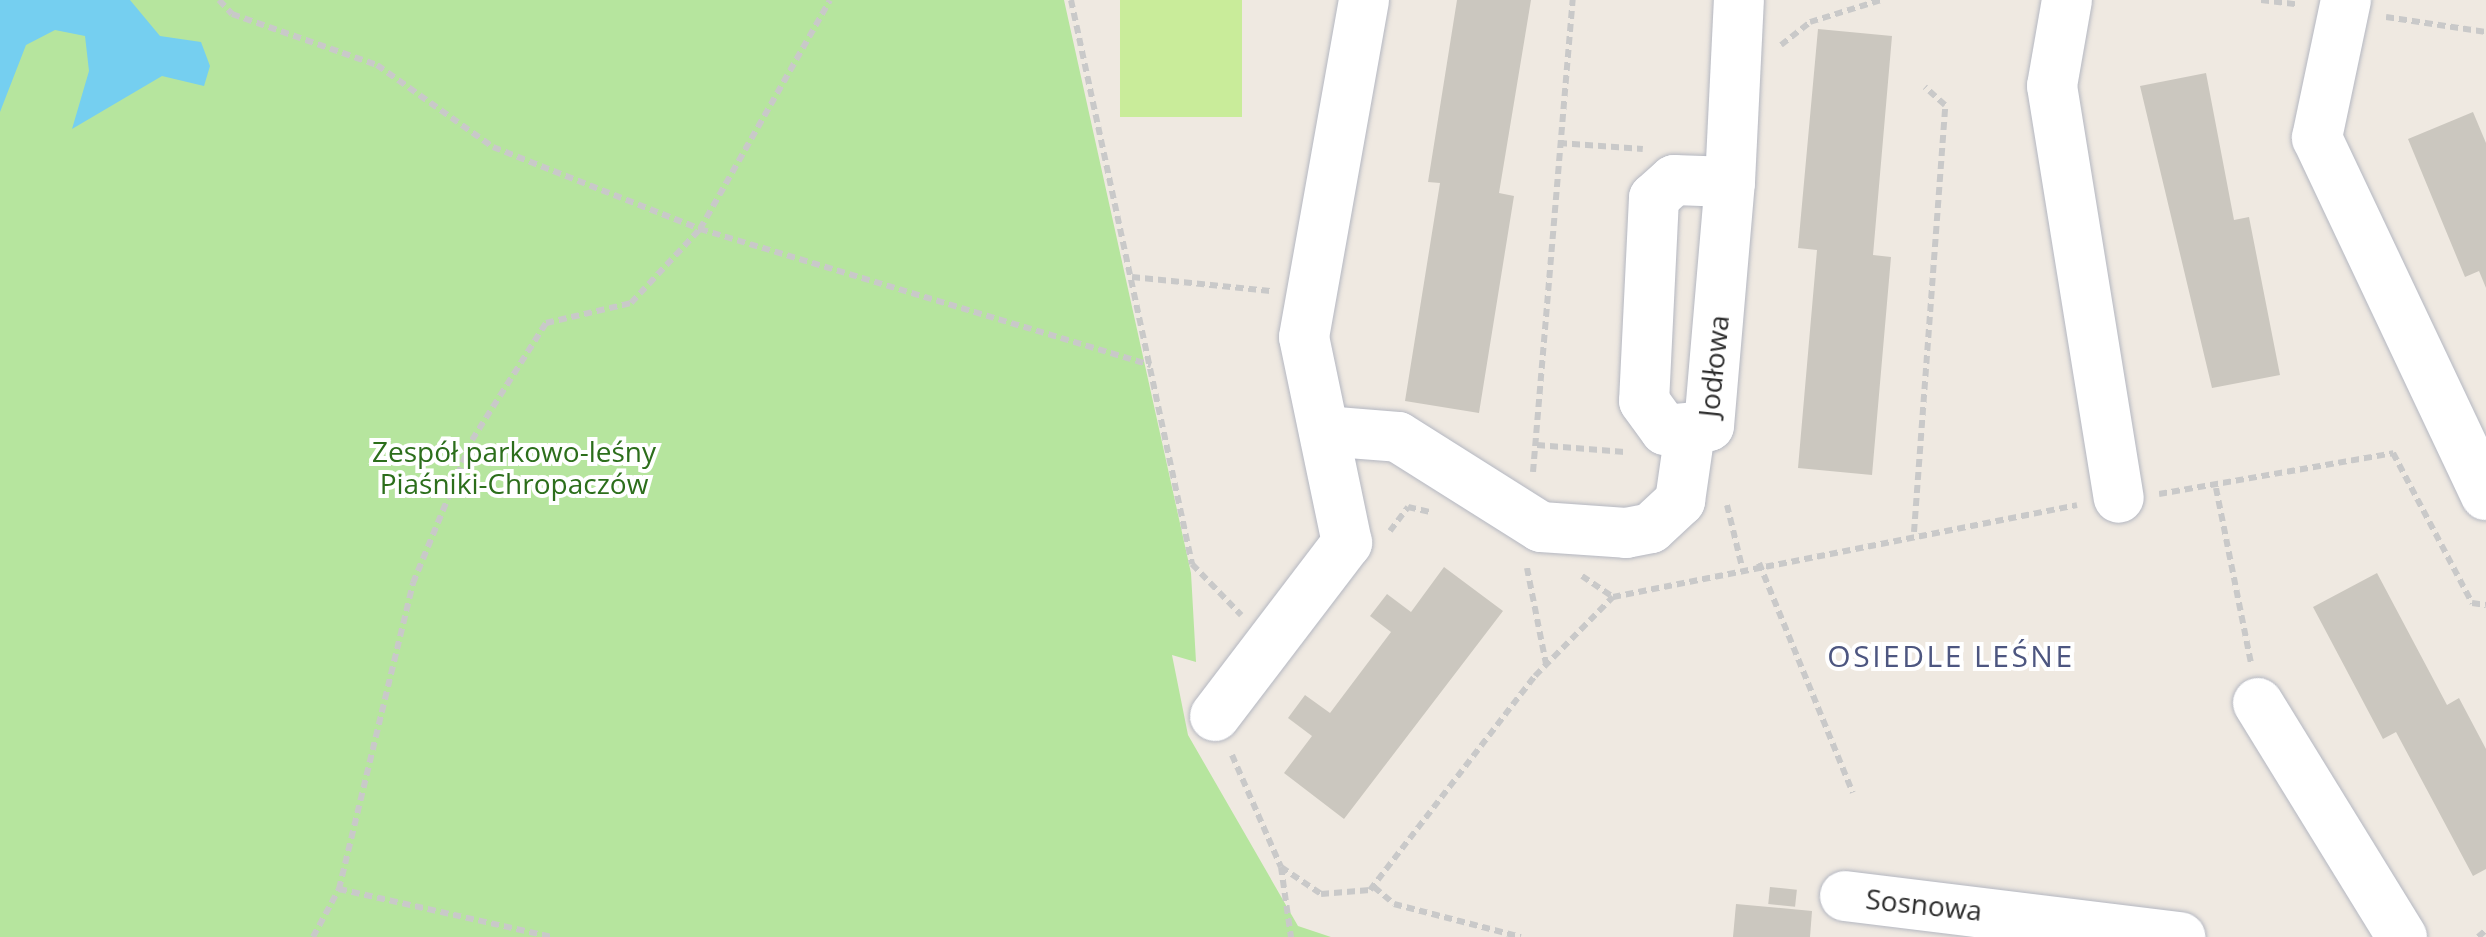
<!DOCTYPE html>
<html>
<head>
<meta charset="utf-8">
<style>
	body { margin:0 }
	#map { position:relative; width:2486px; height:937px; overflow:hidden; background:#efe9e1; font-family:"Open Sans",sans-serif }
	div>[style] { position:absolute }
	.green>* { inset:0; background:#b6e59e }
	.pitch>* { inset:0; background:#c9ec9a; transform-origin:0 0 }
	.water>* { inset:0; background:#75cff0 }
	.building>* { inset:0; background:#cbc7bf; transform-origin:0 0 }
	.path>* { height:6px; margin-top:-3px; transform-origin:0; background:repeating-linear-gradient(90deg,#c9c9c9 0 8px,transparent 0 13px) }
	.roads { filter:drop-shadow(0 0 2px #b4b7c1) drop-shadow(0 0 2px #b4b7c1) }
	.minor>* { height:50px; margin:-25px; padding:0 25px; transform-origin:25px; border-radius:25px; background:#fff }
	span { translate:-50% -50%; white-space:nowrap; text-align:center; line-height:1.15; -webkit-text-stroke:8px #fff; paint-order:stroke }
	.street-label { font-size:28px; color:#2e2e2e }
	.park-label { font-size:28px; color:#2c6e1b }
	.neighbourhood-label { font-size:30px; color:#4d5680; letter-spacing:2.5px }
</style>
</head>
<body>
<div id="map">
	<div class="green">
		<i style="clip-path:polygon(0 0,1064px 0,1191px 573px,1196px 662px,1172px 655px,1188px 735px,1298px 926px,1331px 937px,0 937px)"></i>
	</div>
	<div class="pitch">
		<i style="left:1120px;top:0;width:122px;height:117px"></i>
	</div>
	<div class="water">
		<i style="clip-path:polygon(0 0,130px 0,160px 36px,201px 42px,210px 66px,204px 86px,162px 76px,72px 129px,89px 71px,85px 36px,55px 30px,26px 45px,0 112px)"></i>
	</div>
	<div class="building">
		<i style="clip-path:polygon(1457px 0,1531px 0,1499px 193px,1514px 196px,1479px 413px,1405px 401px,1440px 183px,1428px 182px)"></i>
		<i style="clip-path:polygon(1818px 29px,1892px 36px,1873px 255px,1891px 257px,1872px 475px,1798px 468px,1817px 250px,1798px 248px)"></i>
		<i style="clip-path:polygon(2206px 73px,2234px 220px,2249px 217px,2280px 375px,2212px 388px,2140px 86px)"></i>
		<i style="clip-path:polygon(2473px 112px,2486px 143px,2486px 288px,2479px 271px,2465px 277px,2408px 139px)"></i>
		<i style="clip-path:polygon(1444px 567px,1503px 611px,1344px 819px,1284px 773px,1312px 736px,1288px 718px,1305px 695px,1330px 713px,1391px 632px,1370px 616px,1387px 594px,1411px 612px)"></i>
		<i style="clip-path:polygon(2377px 573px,2447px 705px,2459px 698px,2486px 749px,2486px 869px,2473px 876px,2396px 732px,2383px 739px,2313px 607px)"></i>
		<i style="left:1770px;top:887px;width:27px;height:17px;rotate:6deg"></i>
		<i style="clip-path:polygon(1736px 904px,1812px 911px,1810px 937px,1733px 937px)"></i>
	</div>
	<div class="path">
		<i style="left:219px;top:0;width:19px;rotate:47deg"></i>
		<i style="left:232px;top:14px;width:154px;rotate:19.4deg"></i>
		<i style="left:377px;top:65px;width:142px;rotate:35.3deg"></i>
		<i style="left:493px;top:147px;width:223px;rotate:21.6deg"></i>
		<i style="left:700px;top:229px;width:471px;rotate:16.8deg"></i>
		<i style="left:1071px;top:0;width:577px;rotate:77.89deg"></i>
		<i style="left:1192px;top:564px;width:71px;rotate:46.1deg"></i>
		<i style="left:2261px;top:0;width:38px;rotate:7deg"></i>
		<i style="left:2386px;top:17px;width:101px;rotate:8.5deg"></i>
		<i style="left:1781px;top:45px;width:37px;rotate:-38deg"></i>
		<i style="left:1810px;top:22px;width:74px;rotate:-17.2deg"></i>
		<i style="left:1559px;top:143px;width:84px;rotate:4.1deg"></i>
		<i style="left:1132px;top:277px;width:139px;rotate:5.8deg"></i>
		<i style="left:1537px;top:445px;width:88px;rotate:4.5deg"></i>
		<i style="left:1533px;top:472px;width:474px;rotate:-85.2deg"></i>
		<i style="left:2216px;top:488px;width:178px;rotate:78.7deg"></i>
		<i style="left:2159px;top:494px;width:238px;rotate:-9.9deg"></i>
		<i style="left:2393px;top:453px;width:170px;rotate:62.2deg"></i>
		<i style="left:2472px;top:603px;width:14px;rotate:8deg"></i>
		<i style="left:1727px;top:505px;width:64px;rotate:76.4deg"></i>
		<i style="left:1390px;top:531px;width:30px;rotate:-53deg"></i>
		<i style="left:1408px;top:507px;width:22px;rotate:13deg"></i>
		<i style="left:1914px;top:532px;width:428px;rotate:-85.8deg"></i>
		<i style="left:1945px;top:105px;width:27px;rotate:-138deg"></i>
		<i style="left:1759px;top:563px;width:248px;rotate:67.8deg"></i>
		<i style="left:1527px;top:568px;width:98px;rotate:78.8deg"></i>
		<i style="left:1582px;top:576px;width:37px;rotate:34deg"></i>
		<i style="left:1232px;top:755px;width:122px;rotate:66.4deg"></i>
		<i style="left:1281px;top:867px;width:71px;rotate:81.9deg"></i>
		<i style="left:1281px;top:867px;width:48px;rotate:34deg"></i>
		<i style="left:1321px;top:894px;width:49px;rotate:-4.7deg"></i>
		<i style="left:1370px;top:890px;width:270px;rotate:-52.4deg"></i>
		<i style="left:1535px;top:676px;width:111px;rotate:-45.4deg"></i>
		<i style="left:1613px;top:597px;width:473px;rotate:-11.2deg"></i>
		<i style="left:1374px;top:887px;width:26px;rotate:40deg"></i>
		<i style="left:1394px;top:904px;width:131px;rotate:14.6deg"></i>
		<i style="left:339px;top:889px;width:218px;rotate:12.7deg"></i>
		<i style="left:313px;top:937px;width:55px;rotate:-61.6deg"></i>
		<i style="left:339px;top:889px;width:315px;rotate:-76.4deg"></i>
		<i style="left:413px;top:583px;width:155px;rotate:-67.6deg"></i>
		<i style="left:472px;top:440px;width:138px;rotate:-57.7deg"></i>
		<i style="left:546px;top:323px;width:87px;rotate:-13.2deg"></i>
		<i style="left:631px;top:303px;width:101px;rotate:-47deg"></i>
		<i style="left:700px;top:229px;width:263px;rotate:-60.4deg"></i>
		<i style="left:2478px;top:937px;width:11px;rotate:-41deg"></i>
	</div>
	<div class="roads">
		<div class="minor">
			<i style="left:2067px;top:0;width:87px;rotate:99.9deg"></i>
			<i style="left:2052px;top:86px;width:417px;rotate:80.8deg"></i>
			<i style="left:2346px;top:0;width:141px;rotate:101.9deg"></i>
			<i style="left:2317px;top:138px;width:395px;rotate:64.7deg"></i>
			<i style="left:1730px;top:182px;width:56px;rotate:-178deg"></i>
			<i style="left:1674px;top:180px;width:27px;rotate:138deg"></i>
			<i style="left:1654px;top:198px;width:203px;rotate:92.8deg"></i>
			<i style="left:1644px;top:401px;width:36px;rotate:54deg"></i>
			<i style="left:1665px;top:430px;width:44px;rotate:-5.2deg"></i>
			<i style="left:1709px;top:426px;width:245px;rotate:-85.1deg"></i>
			<i style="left:1730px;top:182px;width:182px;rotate:-87.2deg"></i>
			<i style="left:1324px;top:431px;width:74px;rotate:4.6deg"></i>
			<i style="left:1398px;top:437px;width:169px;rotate:32.2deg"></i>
			<i style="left:1541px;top:527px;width:85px;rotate:4deg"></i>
			<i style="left:1626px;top:533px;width:25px;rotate:-11deg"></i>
			<i style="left:1651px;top:528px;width:40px;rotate:-43deg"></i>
			<i style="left:1680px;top:501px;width:70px;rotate:-81.8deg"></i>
			<i style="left:2258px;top:703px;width:275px;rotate:58.4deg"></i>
			<i style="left:1215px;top:716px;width:218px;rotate:-52.7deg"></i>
			<i style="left:1347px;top:543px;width:210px;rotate:-101.8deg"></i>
			<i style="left:1304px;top:337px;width:342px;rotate:-79.9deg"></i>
			<i style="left:1845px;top:896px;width:338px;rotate:7deg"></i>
		</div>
	</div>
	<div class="street-label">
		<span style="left:1713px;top:366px;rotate:-84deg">Jodłowa</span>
		<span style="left:1924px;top:904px;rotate:6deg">Sosnowa</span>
	</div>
	<div class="park-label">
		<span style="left:514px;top:467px">Zespół parkowo-leśny<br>Piaśniki-Chropaczów</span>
	</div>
	<div class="neighbourhood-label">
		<span style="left:1951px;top:656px">OSIEDLE LEŚNE</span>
	</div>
</div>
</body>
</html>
